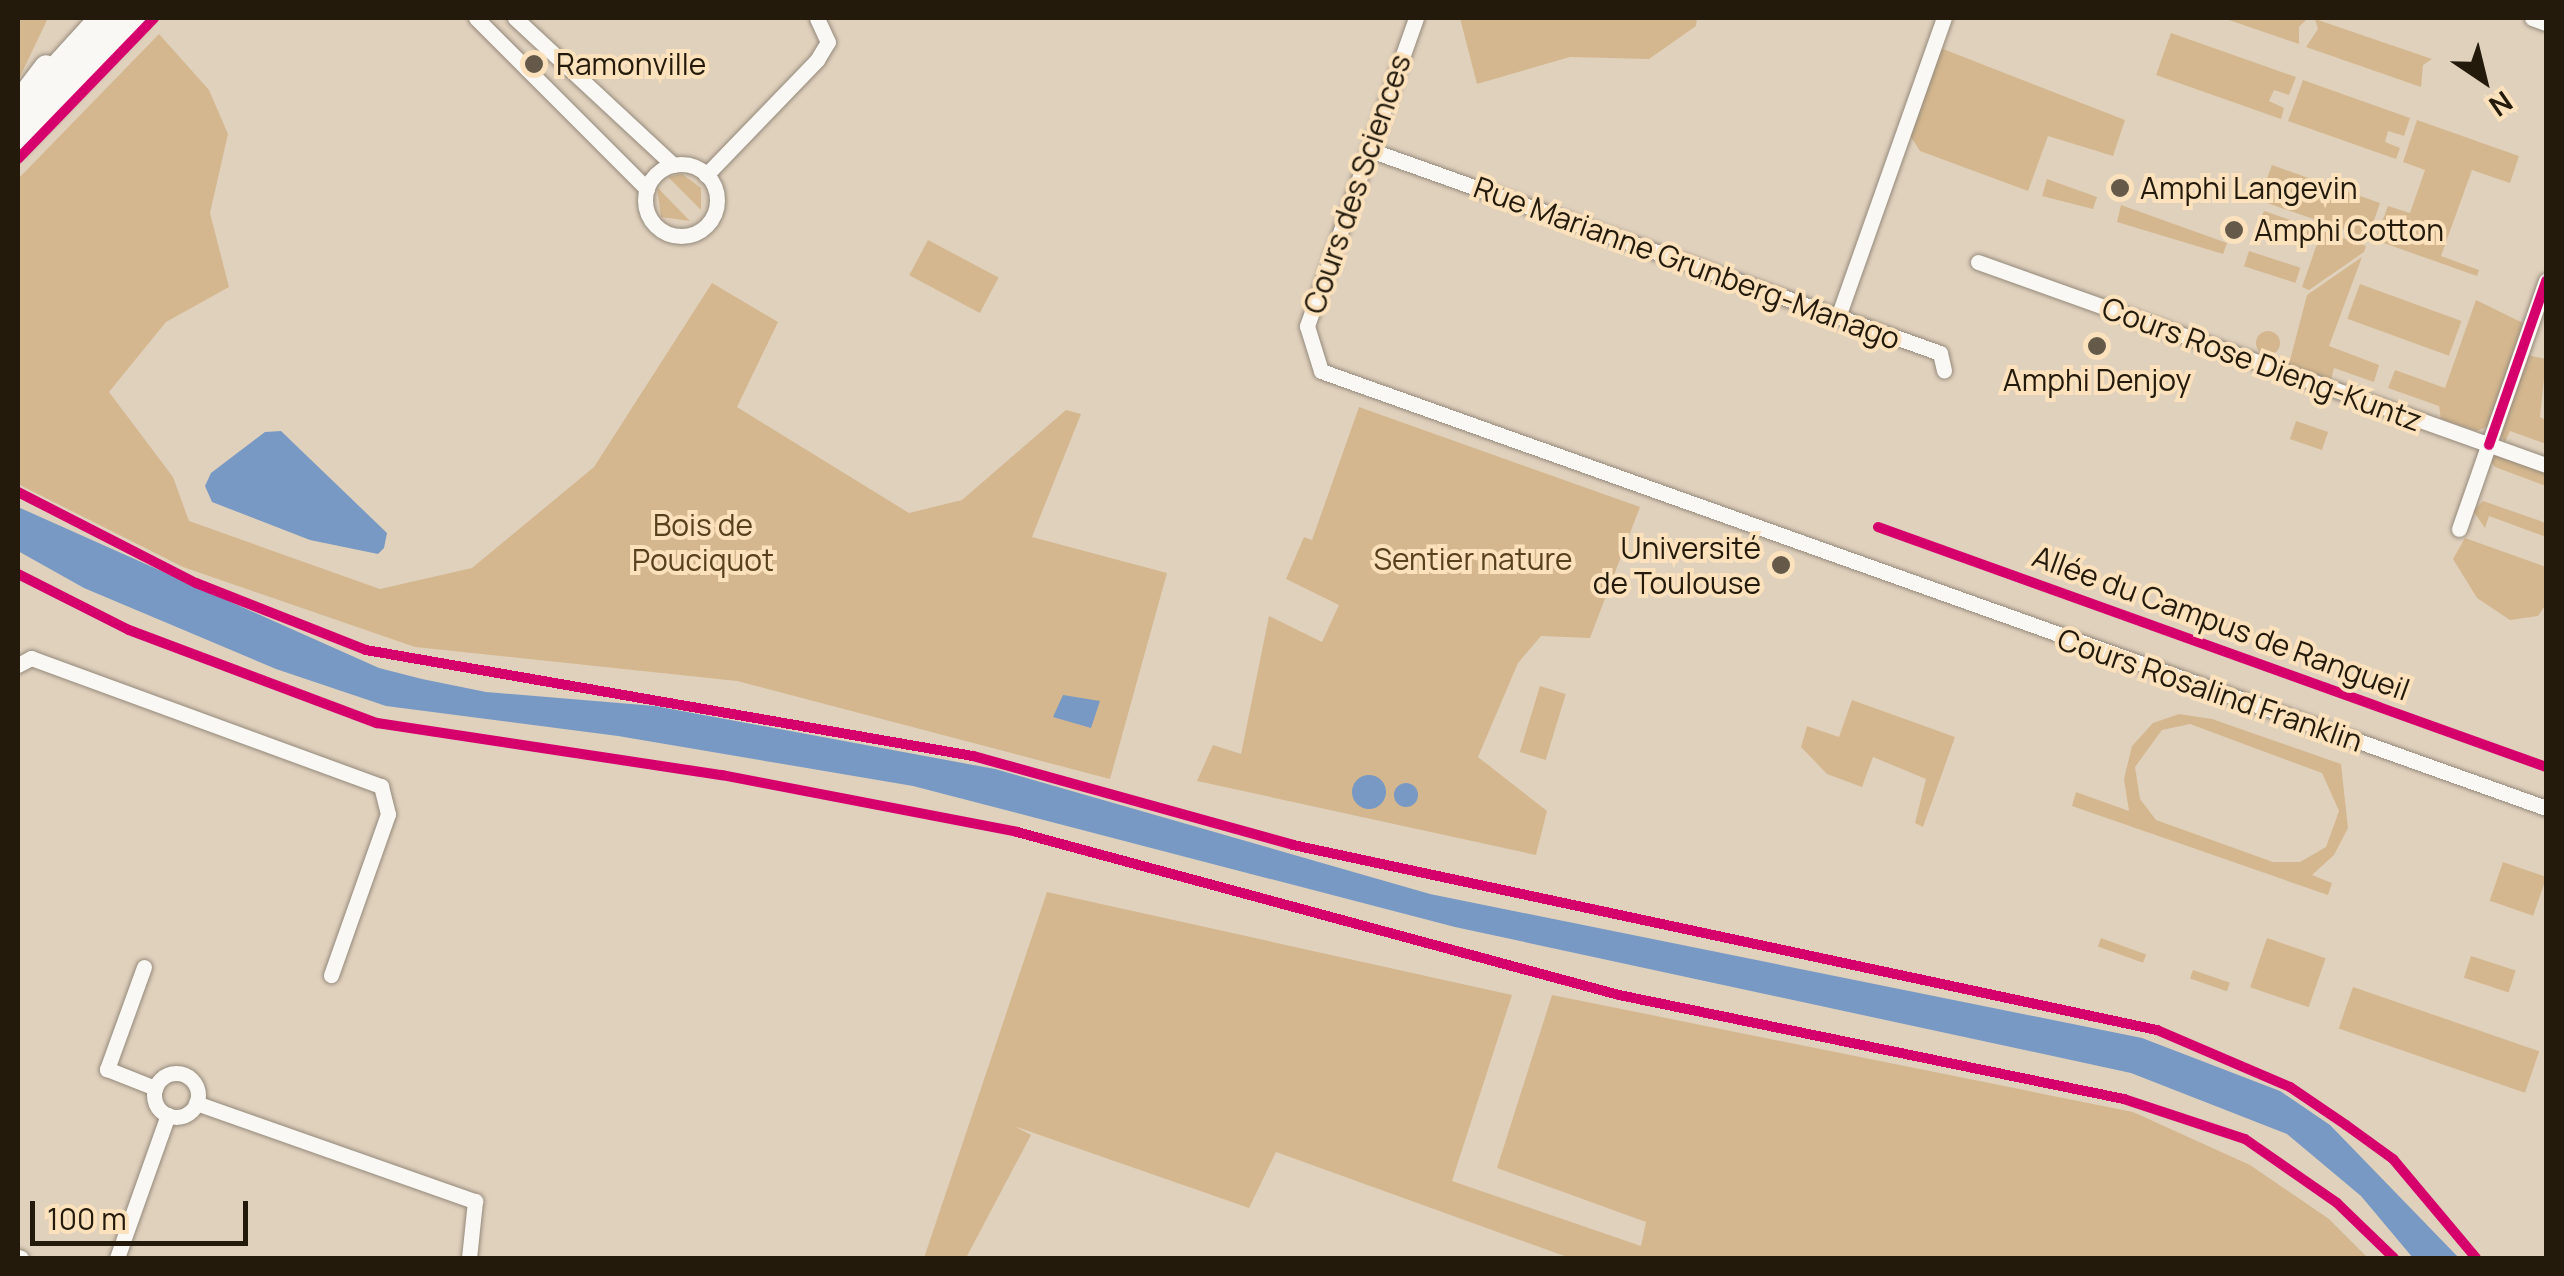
<!DOCTYPE html>
<html>
<head>
<meta charset="utf-8">
<style>
	body { margin:0 }
	#map { position:relative; width:2564px; height:1276px; overflow:hidden; background:#e0d1bd; font-family:Manrope,sans-serif }
	div>[style] { position:absolute }
	.green>* { inset:0; background:#d4b78f; transform-origin:0 0 }
	.round { border-radius:50% }
	.water>* { inset:0; background:#7899c4 }
	.roads { filter:drop-shadow(0 0 2px #94897a) drop-shadow(0 0 2px #94897a) }
	.street>* { height:15px; margin:-7.5px; padding:0 7.5px; transform-origin:7.5px; border-radius:7.5px; background:#faf8f5 }
	.street>.ring { margin:-7.5px; padding:0; box-sizing:content-box; background:none; border:15px solid #faf8f5; border-radius:50% }
	.primary>* { height:22px; margin:-11px; padding:0 11px; transform-origin:11px; border-radius:11px; background:#faf8f5 }
	.cycleway>* { height:10px; margin:-5px; padding:0 5px; transform-origin:5px; border-radius:5px; background:#d6006c }
	.dots>* { width:28px; height:28px; translate:-50% -50%; box-sizing:border-box; border:5px solid #fbe1bc; border-radius:50% }
	span { translate:-50% -50%; white-space:nowrap; text-align:center; line-height:1.15; -webkit-text-stroke:8px #fbe1bc; paint-order:stroke }
	.poi-label { font-size:30px; color:#231a0c }
	.left { translate:0 -50%; text-align:left }
	.right { translate:-100% -50%; text-align:right }
	.street-label { font-size:30px; color:#231a0c }
	.park-label { font-size:30px; color:#58411d }
	.frame { position:absolute; inset:0; border:20px solid #231a0c; pointer-events:none }
	.north { position:absolute; left:2434px; top:30px; width:100px; height:100px; -webkit-text-stroke:8px #fbe1bc; paint-order:stroke; rotate:145deg; font-size:28px; font-weight:700; line-height:40px; text-align:center; color:#231a0c }
	.north::after { content:''; display:block; margin:auto; width:35px; height:45px; background:#231a0c; clip-path:polygon(50% 0,100% 100%,50% 72%,0 100%) }
	.scale { position:absolute; left:30px; top:1201px; width:218px; height:45px; box-sizing:border-box; border:5px solid #231a0c; border-top:0; padding-left:12px; font-size:30px; line-height:35px; white-space:nowrap; color:#231a0c; -webkit-text-stroke:8px #fbe1bc; paint-order:stroke }
</style>
</head>
<body>
<div id="map">
	<div class="green">
		<i style="clip-path:polygon(18px 18px,48px 18px,18px 81px)"></i>
		<i style="clip-path:polygon(1460px 18px,1697px 18px,1696px 26px,1649px 59px,1570px 57px,1477px 84px)"></i>
		<i style="clip-path:polygon(2223px 18px,2308px 18px,2299px 27px,2299px 44px)"></i>
		<i style="clip-path:polygon(2315px 19px,2432px 59px,2423px 65px,2421px 87px,2306px 47px,2318px 29px)"></i>
		<i style="clip-path:polygon(2171px 33px,2296px 77px,2289px 95px,2274px 90px,2269px 101px,2284px 108px,2281px 119px,2156px 75px)"></i>
		<i style="clip-path:polygon(159px 34px,209px 90px,228px 134px,210px 213px,229px 287px,166px 322px,109px 392px,173px 477px,189px 521px,380px 589px,472px 568px,594px 467px,712px 283px,778px 322px,737px 407px,909px 513px,962px 500px,1066px 410px,1081px 414px,1032px 537px,1167px 573px,1110px 779px,737px 681px,415px 647px,183px 567px,18px 484px,18px 179px)"></i>
		<i style="clip-path:polygon(1938px 47px,2125px 120px,2113px 156px,2048px 136px,2028px 191px,1920px 151px,1907px 131px)"></i>
		<i style="clip-path:polygon(2303px 80px,2410px 118px,2404px 136px,2388px 131px,2385px 142px,2400px 148px,2396px 159px,2288px 121px)"></i>
		<i style="clip-path:polygon(2417px 120px,2519px 156px,2510px 183px,2472px 170px,2441px 256px,2479px 270px,2477px 276px,2375px 240px,2388px 206px,2410px 213px,2425px 170px,2403px 162px)"></i>
		<i style="clip-path:polygon(2272px 165px,2380px 203px,2368px 238px,2267px 203px,2269px 195px,2262px 192px)"></i>
		<i style="clip-path:polygon(682px 174px,701px 188px,701px 210px,668px 177px)"></i>
		<i style="clip-path:polygon(2047px 179px,2097px 197px,2093px 209px,2042px 196px)"></i>
		<i style="clip-path:polygon(657px 187px,690px 221px,661px 217px)"></i>
		<i style="clip-path:polygon(2121px 205px,2227px 243px,2223px 254px,2117px 222px)"></i>
		<i style="clip-path:polygon(2264px 211px,2366px 246px,2364px 252px,2309px 290px,2302px 287px,2318px 241px,2260px 220px)"></i>
		<i style="left:928px;top:240px;width:80px;height:40px;rotate:28deg"></i>
		<i style="left:2249px;top:251px;width:54px;height:16px;rotate:18deg"></i>
		<i style="clip-path:polygon(2362px 257px,2329px 346px,2379px 365px,2374px 382px,2334px 368px,2331px 380px,2289px 364px,2307px 295px)"></i>
		<i style="left:2360px;top:284px;width:108px;height:37px;rotate:20deg"></i>
		<i style="clip-path:polygon(2476px 300px,2523px 323px,2489px 426px,2477px 431px,2441px 419px,2439px 406px,2388px 388px,2395px 370px,2445px 388px)"></i>
		<i class="round" style="left:2256px;top:331px;width:24px;height:24px"></i>
		<i style="clip-path:polygon(2527px 355px,2546px 359px,2540px 417px,2546px 420px,2546px 444px,2510px 431px,2505px 442px,2501px 436px)"></i>
		<i style="clip-path:polygon(1359px 407px,1640px 507px,1590px 638px,1541px 636px,1518px 663px,1478px 757px,1547px 811px,1536px 855px,1197px 781px,1213px 745px,1241px 754px,1269px 616px,1322px 642px,1339px 605px,1286px 579px,1304px 537px,1312px 540px)"></i>
		<i style="left:2296px;top:421px;width:34px;height:19px;rotate:19deg"></i>
		<i style="clip-path:polygon(2496px 452px,2546px 468px,2546px 486px,2495px 467px,2490px 460px)"></i>
		<i style="clip-path:polygon(2483px 501px,2546px 523px,2546px 537px,2489px 516px,2485px 528px,2473px 511px)"></i>
		<i style="clip-path:polygon(2465px 538px,2546px 567px,2546px 604px,2538px 616px,2510px 620px,2477px 598px,2453px 559px)"></i>
		<i style="left:1540px;top:686px;width:27px;height:69px;rotate:17deg"></i>
		<i style="clip-path:polygon(1852px 700px,1955px 737px,1923px 827px,1915px 823px,1926px 779px,1873px 757px,1862px 787px,1827px 774px,1801px 747px,1807px 726px,1839px 737px)"></i>
		<i style="clip-path:polygon(evenodd,2179px 714px,2212px 719px,2341px 764px,2348px 828px,2334px 855px,2312px 875px,2332px 883px,2328px 895px,2072px 806px,2076px 792px,2129px 811px,2124px 779px,2132px 746px,2153px 723px,2179px 714px,2190px 724px,2322px 773px,2339px 811px,2326px 847px,2300px 862px,2273px 862px,2156px 820px,2140px 799px,2135px 767px,2162px 730px,2190px 724px)"></i>
		<i style="left:2503px;top:862px;width:46px;height:41px;rotate:19deg"></i>
		<i style="clip-path:polygon(1047px 892px,1512px 995px,1452px 1181px,1641px 1246px,1646px 1222px,1497px 1168px,1552px 995px,2133px 1112px,2250px 1165px,2329px 1219px,2368px 1258px,1570px 1258px,1276px 1152px,1249px 1208px,1014px 1126px,1031px 1135px,966px 1258px,924px 1258px)"></i>
		<i style="left:2101px;top:938px;width:48px;height:9px;rotate:20deg"></i>
		<i style="left:2267px;top:938px;width:62px;height:52px;rotate:19deg"></i>
		<i style="left:2471px;top:956px;width:47px;height:23px;rotate:18deg"></i>
		<i style="left:2193px;top:970px;width:39px;height:9px;rotate:19deg"></i>
		<i style="left:2353px;top:987px;width:197px;height:44px;rotate:19deg"></i>
	</div>
	<div class="water">
		<i style="clip-path:polygon(281px 431px,387px 533px,384px 548px,378px 554px,310px 540px,212px 502px,205px 486px,211px 473px,265px 432px)"></i>
		<i style="clip-path:polygon(18px 507px,379px 668px,422px 679px,486px 692px,655px 706px,995px 769px,1430px 894px,2142px 1038px,2280px 1091px,2330px 1125px,2459px 1258px,2413px 1258px,2361px 1196px,2287px 1134px,2131px 1073px,1455px 927px,913px 786px,618px 736px,386px 706px,276px 669px,84px 588px,18px 551px)"></i>
		<i style="clip-path:polygon(1063px 695px,1100px 701px,1091px 728px,1053px 717px)"></i>
		<i class="round" style="left:1352px;top:775px;width:34px;height:34px"></i>
		<i class="round" style="left:1394px;top:783px;width:24px;height:24px"></i>
	</div>
	<div class="roads">
		<div class="street">
			<i style="left:476px;top:18px;width:242px;rotate:45deg"></i>
			<i style="left:515px;top:18px;width:216px;rotate:42.9deg"></i>
			<i style="left:1416px;top:18px;width:327px;rotate:109.5deg"></i>
			<i style="left:1307px;top:326px;width:47px;rotate:72.7deg"></i>
			<i style="left:1321px;top:371px;width:1301px;rotate:19.63deg"></i>
			<i style="left:2532px;top:18px;width:15px;rotate:20deg"></i>
			<i style="left:18px;top:150px;width:182px;rotate:-46.3deg"></i>
			<i style="left:1370px;top:150px;width:605px;rotate:19.6deg"></i>
			<i style="left:1940px;top:353px;width:18px;rotate:77deg"></i>
			<i class="ring" style="left:645px;top:164px;width:57px;height:57px"></i>
			<i style="left:706px;top:175px;width:160px;rotate:-46deg"></i>
			<i style="left:817px;top:60px;width:21px;rotate:-59deg"></i>
			<i style="left:828px;top:42px;width:26px;rotate:-115deg"></i>
			<i style="left:1978px;top:262px;width:603px;rotate:19.67deg"></i>
			<i style="left:1838px;top:317px;width:317px;rotate:-70.5deg"></i>
			<i style="left:2459px;top:529px;width:263px;rotate:-70.7deg"></i>
			<i style="left:18px;top:665px;width:15px;rotate:-28deg"></i>
			<i style="left:31px;top:658px;width:373px;rotate:20.1deg"></i>
			<i style="left:381px;top:786px;width:29px;rotate:76deg"></i>
			<i style="left:388px;top:814px;width:171px;rotate:109.5deg"></i>
			<i style="left:144px;top:967px;width:109px;rotate:109.9deg"></i>
			<i style="left:107px;top:1069px;width:52px;rotate:21.6deg"></i>
			<i class="ring" style="left:154px;top:1073px;width:29px;height:29px"></i>
			<i style="left:196px;top:1103px;width:296px;rotate:19.4deg"></i>
			<i style="left:475px;top:1201px;width:57px;rotate:96deg"></i>
			<i style="left:18px;top:1257px;width:3px;rotate:18deg"></i>
			<i style="left:117px;top:1258px;width:152px;rotate:-70.4deg"></i>
		</div>
		<div class="primary">
			<i style="left:42px;top:82px;width:86px;rotate:-47.8deg"></i>
			<i style="left:18px;top:103px;width:46px;rotate:-52.9deg"></i>
			<i style="left:18px;top:130px;width:153px;rotate:-47.1deg"></i>
		</div>
	</div>
	<div class="cycleway">
		<i style="left:18px;top:159px;width:196px;rotate:-46deg"></i>
		<i style="left:2489px;top:445px;width:174px;rotate:-70.8deg"></i>
		<i style="left:18px;top:492px;width:200px;rotate:27.1deg"></i>
		<i style="left:196px;top:583px;width:183px;rotate:21.5deg"></i>
		<i style="left:366px;top:650px;width:616px;rotate:9.91deg"></i>
		<i style="left:973px;top:756px;width:332px;rotate:15.5deg"></i>
		<i style="left:1293px;top:845px;width:884px;rotate:12.09deg"></i>
		<i style="left:2157px;top:1030px;width:145px;rotate:23.2deg"></i>
		<i style="left:2290px;top:1087px;width:68px;rotate:34.2deg"></i>
		<i style="left:2346px;top:1125px;width:58px;rotate:35.9deg"></i>
		<i style="left:2393px;top:1159px;width:129px;rotate:50deg"></i>
		<i style="left:1878px;top:527px;width:710px;rotate:19.76deg"></i>
		<i style="left:18px;top:574px;width:124px;rotate:26.8deg"></i>
		<i style="left:129px;top:630px;width:265px;rotate:20.6deg"></i>
		<i style="left:377px;top:723px;width:349px;rotate:8.6deg"></i>
		<i style="left:722px;top:775px;width:300px;rotate:10.9deg"></i>
		<i style="left:1017px;top:832px;width:624px;rotate:15.15deg"></i>
		<i style="left:1619px;top:995px;width:516px;rotate:11.64deg"></i>
		<i style="left:2124px;top:1099px;width:127px;rotate:18.3deg"></i>
		<i style="left:2245px;top:1139px;width:112px;rotate:34.8deg"></i>
		<i style="left:2337px;top:1203px;width:79px;rotate:44deg"></i>
	</div>
	<div class="dots">
		<i style="left:534px;top:64px;background:#655a4a"></i>
		<i style="left:2120px;top:188px;background:#655a4a"></i>
		<i style="left:2234px;top:230px;background:#655a4a"></i>
		<i style="left:2097px;top:346px;background:#655a4a"></i>
		<i style="left:1781px;top:565px;background:#655a4a"></i>
	</div>
	<div class="poi-label">
		<span class="left" style="left:556px;top:64px">Ramonville</span>
		<span class="left" style="left:2140px;top:188px">Amphi Langevin</span>
		<span class="left" style="left:2254px;top:230px">Amphi Cotton</span>
		<span style="left:2097px;top:380px">Amphi Denjoy</span>
		<span class="right" style="left:1761px;top:565px">Université<br>de Toulouse</span>
	</div>
	<div class="street-label">
		<span style="left:1357px;top:184px;rotate:-71deg">Cours des Sciences</span>
		<span style="left:1687px;top:263px;rotate:20deg">Rue Marianne Grunberg-Manago</span>
		<span style="left:2262px;top:364px;rotate:20deg">Cours Rose Dieng-Kuntz</span>
		<span style="left:2221px;top:623px;rotate:20deg">Allée du Campus de Rangueil</span>
		<span style="left:2210px;top:690px;rotate:19deg">Cours Rosalind Franklin</span>
	</div>
	<div class="park-label">
		<span style="left:703px;top:542px">Bois de<br>Pouciquot</span>
		<span style="left:1473px;top:559px">Sentier nature</span>
	</div>
	<div class="frame"></div>
	<div class="north">N</div>
	<div class="scale">100 m</div>
</div>
</body>
</html>
